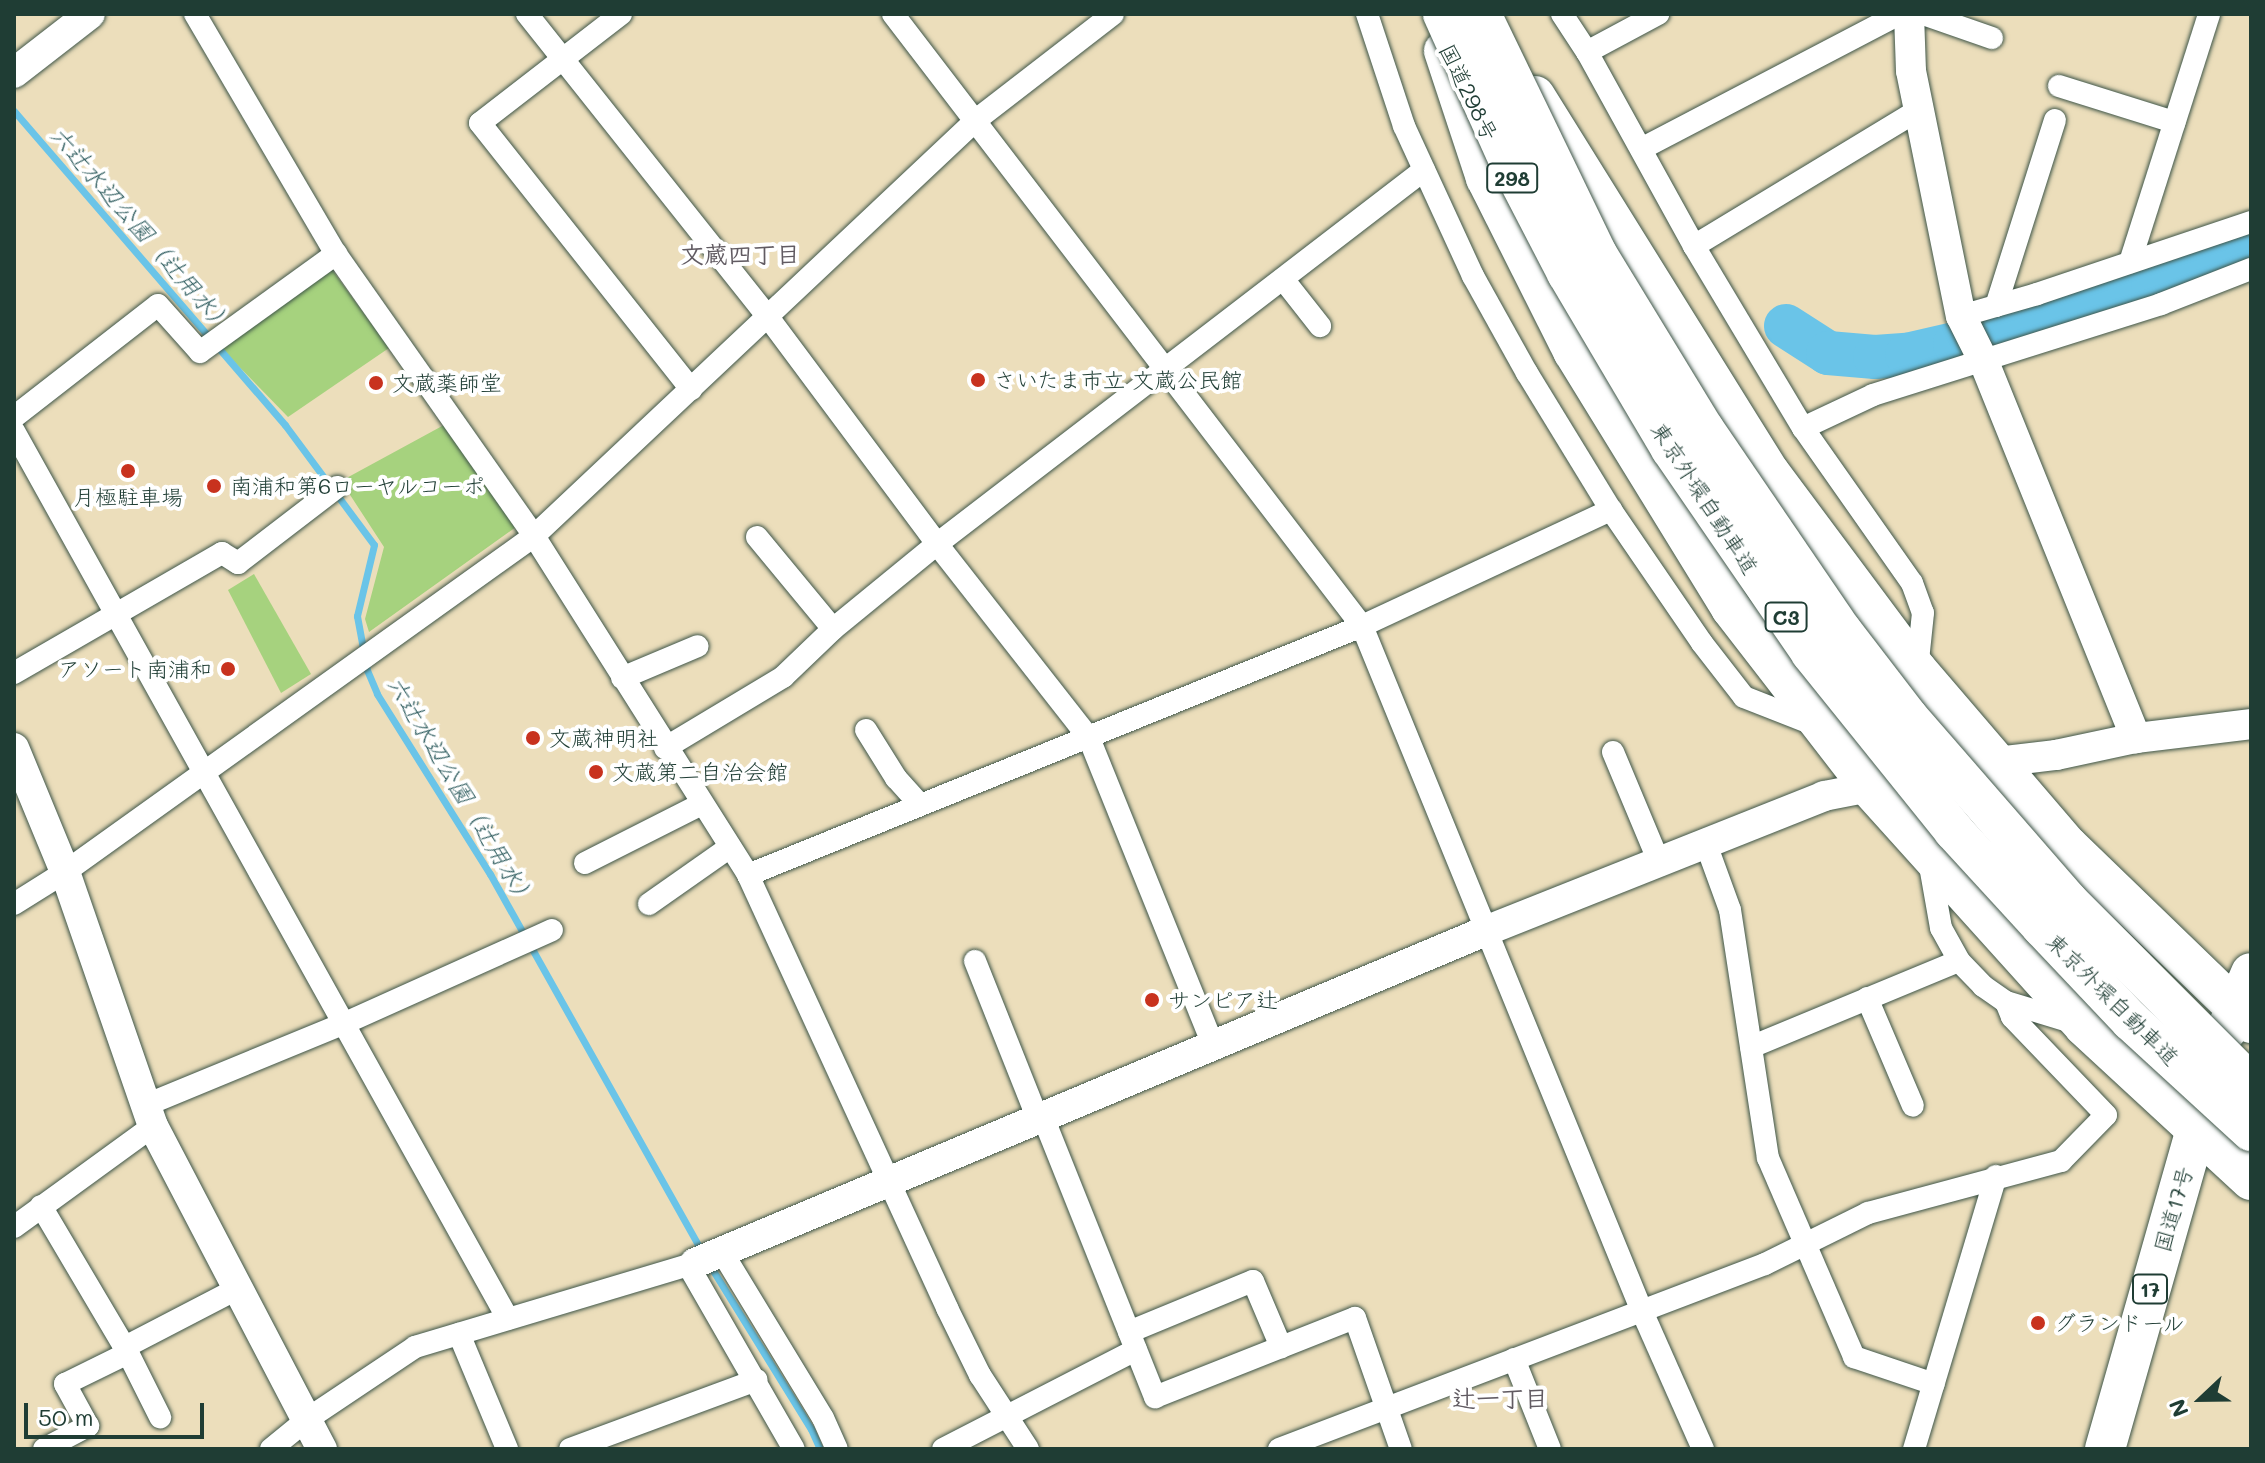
<!DOCTYPE html>
<html>
<head>
<meta charset="utf-8">
<style>
	body { margin:0 }
	#map { position:relative; width:2265px; height:1463px; overflow:hidden; background:#ecdebb; font-family:Mali,"Klee One",sans-serif }
	div>[style] { position:absolute }
	.green>* { inset:0; background:#a6d27e }
	.stream>* { height:7px; margin:-3.5px; padding:0 3.5px; transform-origin:3.5px; border-radius:3.5px; background:#6ac4e8 }
	.river>* { height:44px; margin:-22px; padding:0 22px; transform-origin:22px; border-radius:22px; background:#6ac4e8 }
	.roads { filter:drop-shadow(0 0 2px #3e5548) drop-shadow(0 0 2px #3e5548) }
	.street>* { height:22px; margin:-11px; padding:0 11px; transform-origin:11px; border-radius:11px; background:#fff }
	.secondary>* { height:30px; margin:-15px; padding:0 15px; transform-origin:15px; border-radius:15px; background:#fff }
	.highway>* { height:40px; margin:-20px; padding:0 20px; transform-origin:20px; border-radius:20px; background:#fff }
	.bridges { filter:drop-shadow(0 0 2px #3e5548) drop-shadow(0 0 2px #3e5548) }
	.highway-bridge>* { height:40px; margin:-20px; padding:0 20px; transform-origin:20px; border-radius:20px; background:#fff }
	.dots>* { width:22px; height:22px; translate:-50% -50%; box-sizing:border-box; border:4px solid #fff; border-radius:50% }
	span { translate:-50% -50%; white-space:nowrap; text-align:center; line-height:1.15; -webkit-text-stroke:8px #fff; paint-order:stroke }
	.shield-label span { padding:2px 6px; background:#fff; border:2px solid; border-radius:6px; -webkit-text-stroke-width:0 }
	.shield-label { font-size:20px; color:#1f3d34; font-weight:700 }
	.street-label { font-size:22px; color:#1f3d34 }
	.poi-label { font-size:22px; color:#1f3d34 }
	.left { translate:0 -50%; text-align:left }
	.right { translate:-100% -50%; text-align:right }
	.water-label { font-size:24px; color:#325f61; font-style:italic }
	.neighbourhood-label { font-size:24px; color:#615b62; font-weight:700 }
	.frame { position:absolute; inset:0; border:16px solid #1f3d34; pointer-events:none }
	.north { position:absolute; left:2161px; top:1359px; width:80px; height:80px; -webkit-text-stroke:6px #fff; paint-order:stroke; rotate:248deg; font-size:22px; font-weight:700; line-height:32px; text-align:center; color:#1f3d34 }
	.north::after { content:''; display:block; margin:auto; width:28px; height:36px; background:#1f3d34; clip-path:polygon(50% 0,100% 100%,50% 72%,0 100%) }
	.scale { position:absolute; left:24px; top:1403px; width:180px; height:36px; box-sizing:border-box; border:4px solid #1f3d34; border-top:0; padding-left:10px; font-size:24px; line-height:28px; white-space:nowrap; color:#1f3d34; -webkit-text-stroke:6px #fff; paint-order:stroke }
</style>
</head>
<body>
<div id="map">
	<div class="green">
		<i style="clip-path:polygon(330px 267px,389px 348px,288px 417px,215px 342px)"></i>
		<i style="clip-path:polygon(444px 425px,516px 527px,369px 632px,365px 619px,384px 547px,341px 481px)"></i>
		<i style="clip-path:polygon(254px 574px,311px 674px,281px 693px,228px 590px)"></i>
	</div>
	<div class="stream">
		<i style="left:14px;top:111px;width:415px;rotate:49.2deg"></i>
		<i style="left:285px;top:425px;width:149px;rotate:53.4deg"></i>
		<i style="left:374px;top:545px;width:73px;rotate:103.5deg"></i>
		<i style="left:357px;top:616px;width:55px;rotate:79.5deg"></i>
		<i style="left:367px;top:670px;width:26px;rotate:67deg"></i>
		<i style="left:377px;top:694px;width:213px;rotate:57.9deg"></i>
		<i style="left:490px;top:874px;width:435px;rotate:60.7deg"></i>
		<i style="left:709px;top:1264px;width:194px;rotate:58.3deg"></i>
		<i style="left:811px;top:1429px;width:22px;rotate:66deg"></i>
	</div>
	<div class="river">
		<i style="left:1786px;top:326px;width:50px;rotate:32.7deg"></i>
		<i style="left:1828px;top:353px;width:47px;rotate:4.9deg"></i>
		<i style="left:1875px;top:357px;width:32px;rotate:-4deg"></i>
		<i style="left:1907px;top:355px;width:49px;rotate:-12.9deg"></i>
		<i style="left:1955px;top:344px;width:207px;rotate:-17.4deg"></i>
		<i style="left:2153px;top:282px;width:107px;rotate:-23.2deg"></i>
	</div>
	<div class="roads">
		<div class="street">
			<i style="left:195px;top:14px;width:278px;rotate:59.6deg"></i>
			<i style="left:336px;top:254px;width:345px;rotate:54.9deg"></i>
			<i style="left:534px;top:536px;width:401px;rotate:57.7deg"></i>
			<i style="left:748px;top:875px;width:477px;rotate:65.3deg"></i>
			<i style="left:947px;top:1308px;width:75px;rotate:63.8deg"></i>
			<i style="left:980px;top:1375px;width:88px;rotate:57deg"></i>
			<i style="left:527px;top:14px;width:387px;rotate:51.5deg"></i>
			<i style="left:768px;top:317px;width:283px;rotate:53.3deg"></i>
			<i style="left:937px;top:544px;width:246px;rotate:51.9deg"></i>
			<i style="left:1089px;top:738px;width:331px;rotate:68deg"></i>
			<i style="left:621px;top:14px;width:178px;rotate:142.3deg"></i>
			<i style="left:480px;top:123px;width:340px;rotate:51.6deg"></i>
			<i style="left:893px;top:14px;width:771px;rotate:52.54deg"></i>
			<i style="left:1362px;top:626px;width:738px;rotate:67.78deg"></i>
			<i style="left:1641px;top:1309px;width:153px;rotate:66.1deg"></i>
			<i style="left:1367px;top:14px;width:118px;rotate:71.7deg"></i>
			<i style="left:1404px;top:126px;width:165px;rotate:65.3deg"></i>
			<i style="left:1473px;top:276px;width:111px;rotate:60.9deg"></i>
			<i style="left:1527px;top:373px;width:161px;rotate:58.5deg"></i>
			<i style="left:1611px;top:510px;width:161px;rotate:55.6deg"></i>
			<i style="left:1702px;top:643px;width:68px;rotate:52.1deg"></i>
			<i style="left:1744px;top:697px;width:76px;rotate:21.5deg"></i>
			<i style="left:1562px;top:14px;width:45px;rotate:56.7deg"></i>
			<i style="left:1587px;top:52px;width:222px;rotate:61.1deg"></i>
			<i style="left:1694px;top:246px;width:212px;rotate:59.1deg"></i>
			<i style="left:1803px;top:428px;width:189px;rotate:54.9deg"></i>
			<i style="left:1912px;top:583px;width:32px;rotate:70deg"></i>
			<i style="left:1923px;top:613px;width:57px;rotate:96deg"></i>
			<i style="left:1923px;top:14px;width:73px;rotate:19.2deg"></i>
			<i style="left:1587px;top:52px;width:81px;rotate:-28.2deg"></i>
			<i style="left:2059px;top:86px;width:121px;rotate:17.4deg"></i>
			<i style="left:1641px;top:149px;width:291px;rotate:-27.6deg"></i>
			<i style="left:1694px;top:246px;width:263px;rotate:-31.2deg"></i>
			<i style="left:2130px;top:262px;width:260px;rotate:-72.3deg"></i>
			<i style="left:1283px;top:279px;width:60px;rotate:51.8deg"></i>
			<i style="left:1996px;top:306px;width:195px;rotate:-72.4deg"></i>
			<i style="left:1961px;top:316px;width:79px;rotate:-16.1deg"></i>
			<i style="left:2037px;top:294px;width:226px;rotate:-18.6deg"></i>
			<i style="left:14px;top:417px;width:182px;rotate:-37.9deg"></i>
			<i style="left:158px;top:305px;width:63px;rotate:48.2deg"></i>
			<i style="left:200px;top:352px;width:168px;rotate:-35.8deg"></i>
			<i style="left:1803px;top:428px;width:77px;rotate:-25.2deg"></i>
			<i style="left:1873px;top:395px;width:302px;rotate:-17.5deg"></i>
			<i style="left:2161px;top:304px;width:97px;rotate:-21.3deg"></i>
			<i style="left:14px;top:431px;width:1016px;rotate:60.91deg"></i>
			<i style="left:757px;top:537px;width:119px;rotate:50.4deg"></i>
			<i style="left:14px;top:673px;width:240px;rotate:-30deg"></i>
			<i style="left:222px;top:553px;width:19px;rotate:32deg"></i>
			<i style="left:238px;top:563px;width:125px;rotate:-37.5deg"></i>
			<i style="left:622px;top:678px;width:82px;rotate:-22.8deg"></i>
			<i style="left:866px;top:730px;width:57px;rotate:58deg"></i>
			<i style="left:896px;top:778px;width:36px;rotate:48deg"></i>
			<i style="left:665px;top:748px;width:138px;rotate:-31deg"></i>
			<i style="left:783px;top:677px;width:69px;rotate:-43.8deg"></i>
			<i style="left:833px;top:629px;width:134px;rotate:-39.3deg"></i>
			<i style="left:937px;top:544px;width:614px;rotate:-37.52deg"></i>
			<i style="left:1613px;top:752px;width:119px;rotate:67.3deg"></i>
			<i style="left:1706px;top:844px;width:70px;rotate:70deg"></i>
			<i style="left:1730px;top:910px;width:251px;rotate:81.3deg"></i>
			<i style="left:1768px;top:1158px;width:217px;rotate:66.6deg"></i>
			<i style="left:1854px;top:1357px;width:84px;rotate:18.6deg"></i>
			<i style="left:1929px;top:860px;width:69px;rotate:80deg"></i>
			<i style="left:1941px;top:928px;width:38px;rotate:61deg"></i>
			<i style="left:1959px;top:961px;width:35px;rotate:46deg"></i>
			<i style="left:1983px;top:986px;width:28px;rotate:35deg"></i>
			<i style="left:2006px;top:1002px;width:72px;rotate:16.9deg"></i>
			<i style="left:585px;top:863px;width:131px;rotate:-26.8deg"></i>
			<i style="left:748px;top:875px;width:663px;rotate:-22.07deg"></i>
			<i style="left:1362px;top:626px;width:275px;rotate:-25deg"></i>
			<i style="left:14px;top:904px;width:60px;rotate:-32.1deg"></i>
			<i style="left:65px;top:872px;width:577px;rotate:-35.62deg"></i>
			<i style="left:534px;top:536px;width:607px;rotate:-43.26deg"></i>
			<i style="left:976px;top:120px;width:173px;rotate:-37.7deg"></i>
			<i style="left:649px;top:904px;width:99px;rotate:-35.1deg"></i>
			<i style="left:975px;top:961px;width:170px;rotate:68.3deg"></i>
			<i style="left:1867px;top:998px;width:117px;rotate:66.9deg"></i>
			<i style="left:1751px;top:1047px;width:225px;rotate:-22.5deg"></i>
			<i style="left:146px;top:1105px;width:213px;rotate:-22.4deg"></i>
			<i style="left:343px;top:1024px;width:229px;rotate:-24.2deg"></i>
			<i style="left:1043px;top:1117px;width:302px;rotate:68.2deg"></i>
			<i style="left:1155px;top:1397px;width:215px;rotate:-21.6deg"></i>
			<i style="left:1355px;top:1318px;width:139px;rotate:70.7deg"></i>
			<i style="left:41px;top:1206px;width:171px;rotate:59.4deg"></i>
			<i style="left:128px;top:1353px;width:72px;rotate:63.4deg"></i>
			<i style="left:14px;top:1227px;width:172px;rotate:-36deg"></i>
			<i style="left:722px;top:1252px;width:194px;rotate:58.7deg"></i>
			<i style="left:823px;top:1418px;width:34px;rotate:66deg"></i>
			<i style="left:688px;top:1265px;width:212px;rotate:60.1deg"></i>
			<i style="left:1129px;top:1332px;width:134px;rotate:-22.4deg"></i>
			<i style="left:1253px;top:1281px;width:72px;rotate:67deg"></i>
			<i style="left:459px;top:1334px;width:125px;rotate:67.3deg"></i>
			<i style="left:125px;top:1347px;width:128px;rotate:-27.4deg"></i>
			<i style="left:1514px;top:1359px;width:97px;rotate:68.2deg"></i>
			<i style="left:44px;top:1449px;width:50px;rotate:-27.6deg"></i>
			<i style="left:88px;top:1426px;width:48px;rotate:-118.7deg"></i>
			<i style="left:65px;top:1384px;width:70px;rotate:-26.2deg"></i>
			<i style="left:271px;top:1449px;width:49px;rotate:-39.2deg"></i>
			<i style="left:309px;top:1418px;width:128px;rotate:-33.8deg"></i>
			<i style="left:415px;top:1347px;width:292px;rotate:-16.7deg"></i>
			<i style="left:570px;top:1449px;width:199px;rotate:-20.3deg"></i>
			<i style="left:943px;top:1449px;width:217px;rotate:-27.2deg"></i>
			<i style="left:1279px;top:1449px;width:520px;rotate:-20.84deg"></i>
			<i style="left:1765px;top:1264px;width:115px;rotate:-26.3deg"></i>
			<i style="left:1868px;top:1213px;width:200px;rotate:-15.1deg"></i>
			<i style="left:2061px;top:1161px;width:64px;rotate:-45.6deg"></i>
			<i style="left:2106px;top:1115px;width:136px;rotate:-133.8deg"></i>
			<i style="left:2012px;top:1017px;width:16px;rotate:-112deg"></i>
			<i style="left:1914px;top:1449px;width:285px;rotate:-73.3deg"></i>
		</div>
		<div class="secondary">
			<i style="left:1909px;top:14px;width:57px;rotate:88deg"></i>
			<i style="left:1911px;top:71px;width:250px;rotate:78.5deg"></i>
			<i style="left:1961px;top:316px;width:51px;rotate:63.4deg"></i>
			<i style="left:1984px;top:362px;width:406px;rotate:68deg"></i>
			<i style="left:14px;top:73px;width:96px;rotate:-37.8deg"></i>
			<i style="left:14px;top:748px;width:134px;rotate:67.6deg"></i>
			<i style="left:65px;top:872px;width:269px;rotate:70.9deg"></i>
			<i style="left:153px;top:1126px;width:365px;rotate:62.4deg"></i>
			<i style="left:1980px;top:764px;width:77px;rotate:-6.8deg"></i>
			<i style="left:2056px;top:755px;width:82px;rotate:-12deg"></i>
			<i style="left:2136px;top:738px;width:116px;rotate:-6.9deg"></i>
			<i style="left:695px;top:1263px;width:860px;rotate:-22.78deg"></i>
			<i style="left:1488px;top:930px;width:362px;rotate:-21.7deg"></i>
			<i style="left:1824px;top:796px;width:63px;rotate:-11deg"></i>
		</div>
		<div class="highway">
			<i style="left:1444px;top:51px;width:134px;rotate:71.7deg"></i>
			<i style="left:1486px;top:178px;width:194px;rotate:63.3deg"></i>
			<i style="left:1573px;top:351px;width:302px;rotate:58.4deg"></i>
			<i style="left:1731px;top:608px;width:227px;rotate:52.3deg"></i>
			<i style="left:1870px;top:788px;width:320px;rotate:48deg"></i>
			<i style="left:2084px;top:1026px;width:227px;rotate:42.7deg"></i>
			<i style="left:1535px;top:96px;width:444px;rotate:58.1deg"></i>
			<i style="left:1770px;top:473px;width:246px;rotate:53.3deg"></i>
			<i style="left:1917px;top:670px;width:232px;rotate:49.4deg"></i>
			<i style="left:2068px;top:846px;width:255px;rotate:44deg"></i>
			<i style="left:2226px;top:1031px;width:63px;rotate:-66.7deg"></i>
			<i style="left:2105px;top:1449px;width:355px;rotate:-74.1deg"></i>
		</div>
	</div>
	<div class="bridges">
		<div class="highway-bridge">
			<i style="left:1443px;top:14px;width:166px;rotate:65.8deg"></i>
			<i style="left:1511px;top:165px;width:122px;rotate:62.6deg"></i>
			<i style="left:1567px;top:273px;width:204px;rotate:59.4deg"></i>
			<i style="left:1671px;top:449px;width:247px;rotate:55.5deg"></i>
			<i style="left:1811px;top:653px;width:228px;rotate:51.2deg"></i>
			<i style="left:1954px;top:831px;width:130px;rotate:47.5deg"></i>
			<i style="left:2042px;top:927px;width:129px;rotate:46.6deg"></i>
			<i style="left:2131px;top:1021px;width:163px;rotate:42.5deg"></i>
			<i style="left:1481px;top:14px;width:267px;rotate:64.2deg"></i>
			<i style="left:1597px;top:254px;width:205px;rotate:58.6deg"></i>
			<i style="left:1704px;top:429px;width:245px;rotate:55.7deg"></i>
			<i style="left:1842px;top:631px;width:108px;rotate:52.5deg"></i>
			<i style="left:1908px;top:717px;width:244px;rotate:49deg"></i>
			<i style="left:2068px;top:901px;width:259px;rotate:45deg"></i>
		</div>
	</div>
	<div class="dots">
		<i style="left:978px;top:380px;background:#c8321e"></i>
		<i style="left:376px;top:383px;background:#c8321e"></i>
		<i style="left:128px;top:471px;background:#c8321e"></i>
		<i style="left:214px;top:486px;background:#c8321e"></i>
		<i style="left:228px;top:669px;background:#c8321e"></i>
		<i style="left:533px;top:738px;background:#c8321e"></i>
		<i style="left:596px;top:772px;background:#c8321e"></i>
		<i style="left:1152px;top:1000px;background:#c8321e"></i>
		<i style="left:2038px;top:1323px;background:#c8321e"></i>
	</div>
	<div class="shield-label">
		<span style="left:1512px;top:178px">298</span>
		<span style="left:1786px;top:617px">C3</span>
		<span style="left:2150px;top:1289px">17</span>
	</div>
	<div class="street-label">
		<span style="left:1469px;top:92px;rotate:64deg">国道298号</span>
		<span style="left:1705px;top:498px;rotate:57deg">東京外環自動車道</span>
		<span style="left:2113px;top:999px;rotate:45deg">東京外環自動車道</span>
		<span style="left:2173px;top:1209px;rotate:-74deg">国道17号</span>
	</div>
	<div class="poi-label">
		<span class="left" style="left:994px;top:380px">さいたま市立 文蔵公民館</span>
		<span class="left" style="left:392px;top:383px">文蔵薬師堂</span>
		<span class="left" style="left:230px;top:486px">南浦和第6ローヤルコーポ</span>
		<span style="left:128px;top:497px">月極駐車場</span>
		<span class="right" style="left:212px;top:669px">アソート南浦和</span>
		<span class="left" style="left:549px;top:738px">文蔵神明社</span>
		<span class="left" style="left:612px;top:772px">文蔵第二自治会館</span>
		<span class="left" style="left:1168px;top:1000px">サンピア辻</span>
		<span class="left" style="left:2054px;top:1323px">グランドール</span>
	</div>
	<div class="water-label">
		<span style="left:142px;top:229px;rotate:49deg">六辻水辺公園（辻用水）</span>
		<span style="left:462px;top:791px;rotate:59deg">六辻水辺公園（辻用水）</span>
	</div>
	<div class="neighbourhood-label">
		<span style="left:740px;top:254px">文蔵四丁目</span>
		<span style="left:1500px;top:1398px">辻一丁目</span>
	</div>
	<div class="frame"></div>
	<div class="north">N</div>
	<div class="scale">50 m</div>
</div>
</body>
</html>
